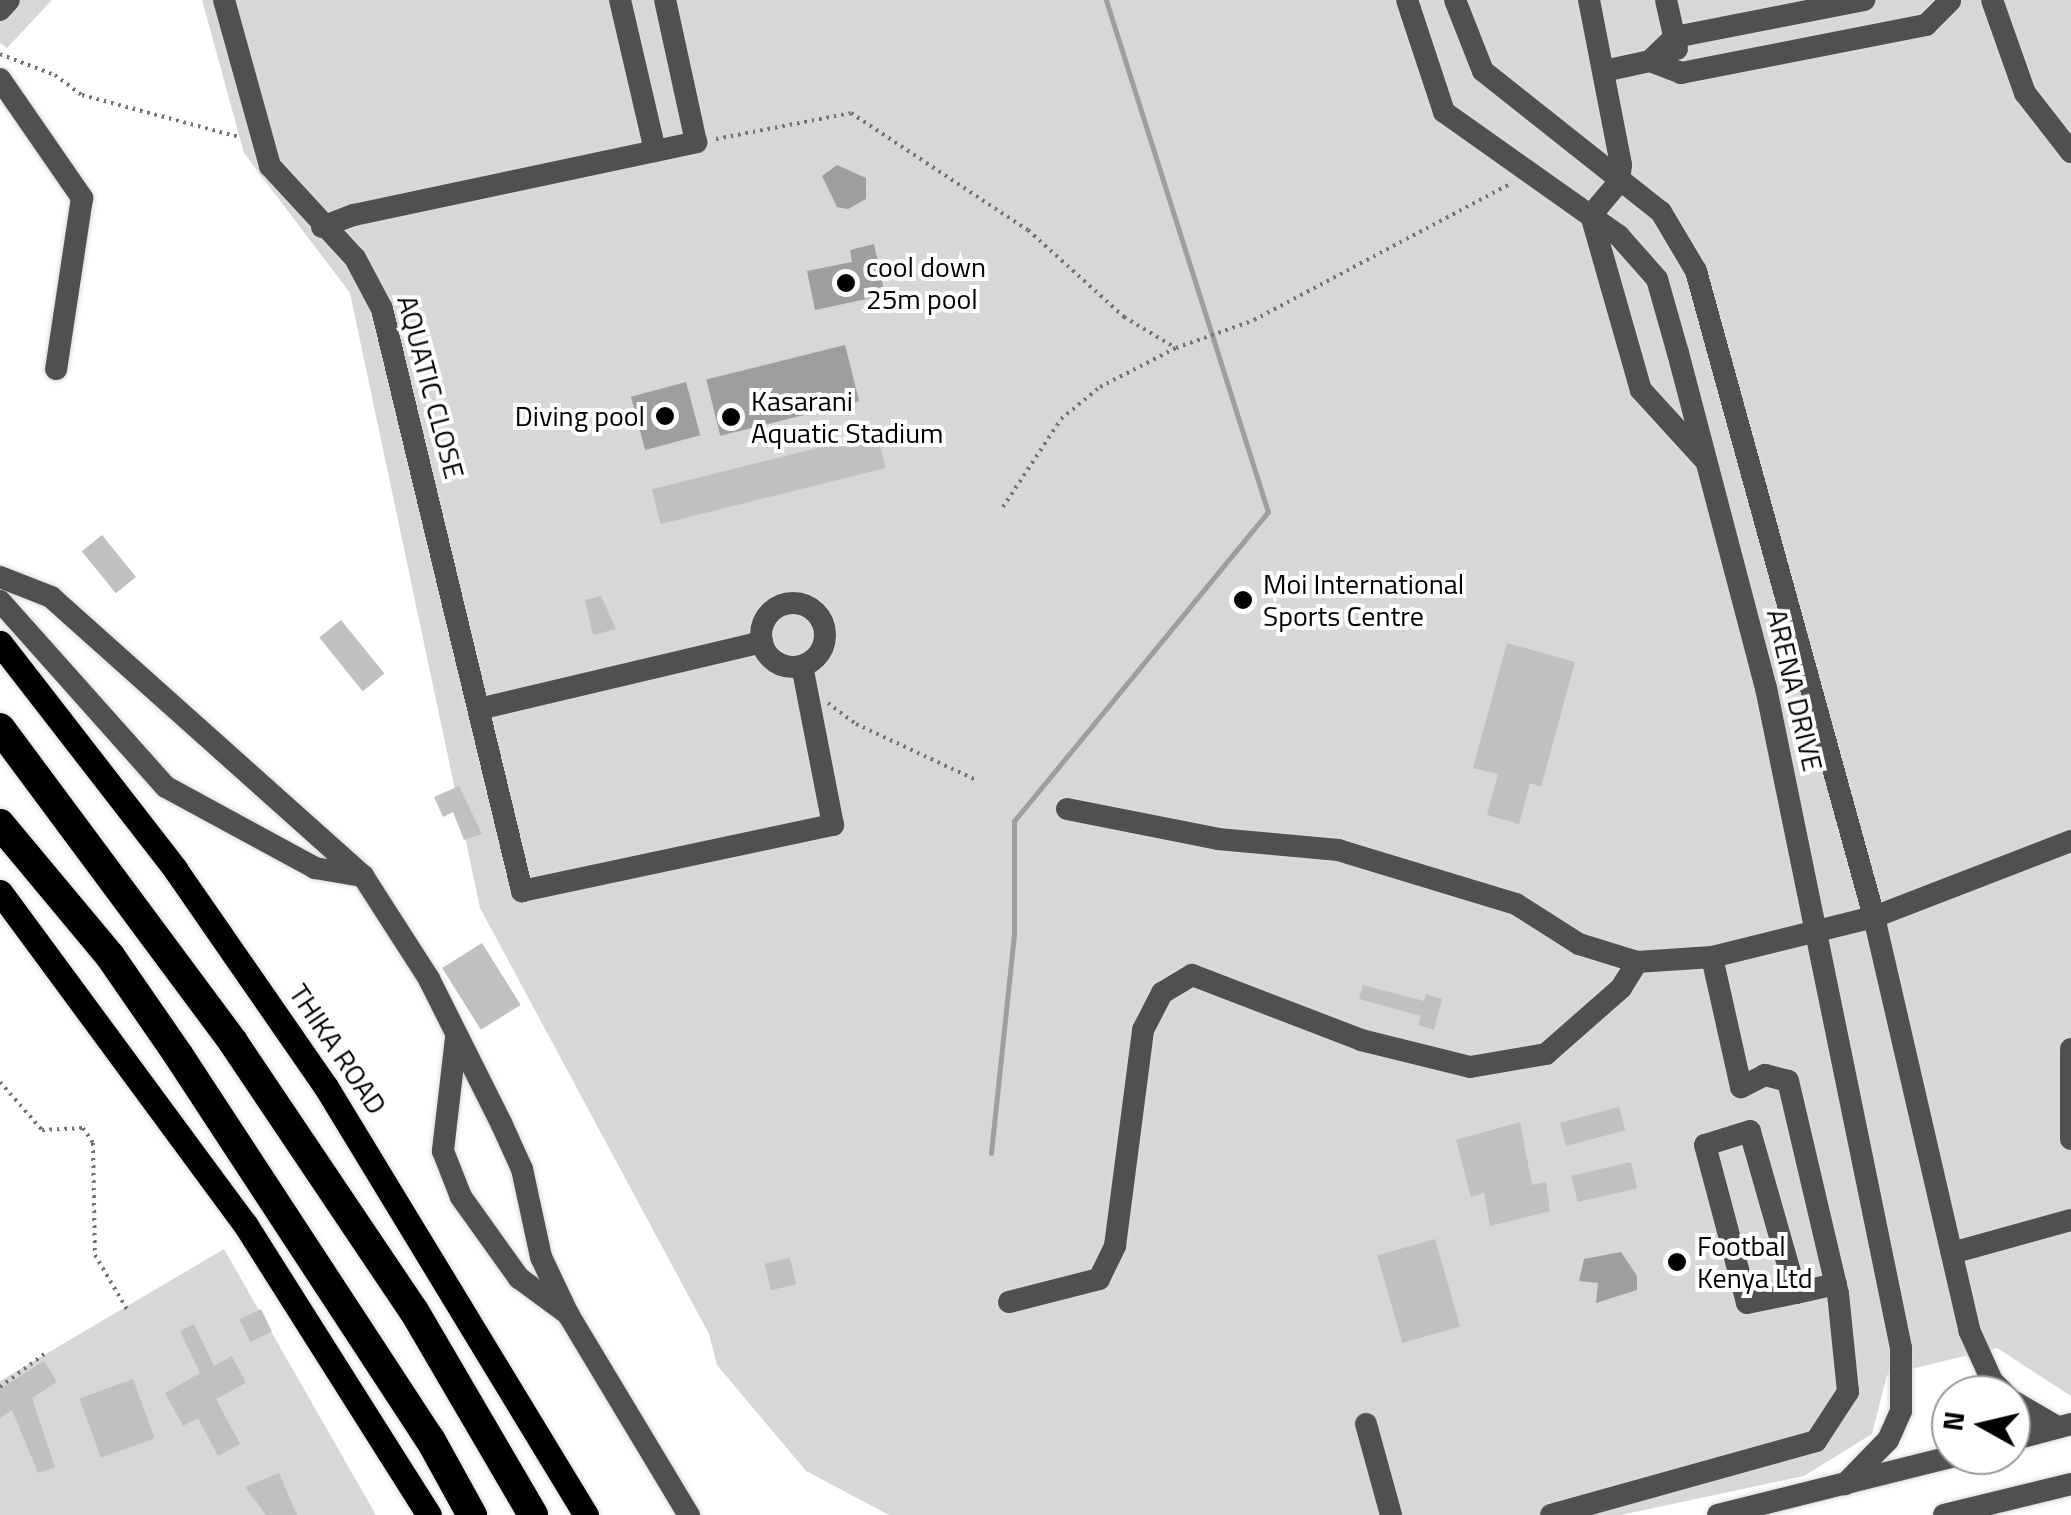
<!DOCTYPE html>
<html>
<head>
<meta charset="utf-8">
<style>
	body { margin:0 }
	#map { position:relative; width:2071px; height:1515px; overflow:hidden; background:#fff; font-family:"Titillium Web",sans-serif }
	div>[style] { position:absolute }
	.green>* { inset:0; background:#d7d7d7 }
	.water>* { inset:0; background:#9e9e9e; transform-origin:0 0 }
	.stream>* { height:5px; margin:-2.5px; padding:0 2.5px; transform-origin:2.5px; border-radius:2.5px; background:#9e9e9e }
	.building>* { inset:0; background:#c0c0c0; transform-origin:0 0 }
	.path>* { height:4px; margin-top:-2px; transform-origin:0; background:repeating-linear-gradient(90deg,#727272 0 2.5px,transparent 0 7.5px) }
	.roads { filter:drop-shadow(0 0 2px #dbdbdb) drop-shadow(0 0 2px #dbdbdb) }
	.minor>* { height:22px; margin:-11px; padding:0 11px; transform-origin:11px; border-radius:11px; background:#505050 }
	.minor>.ring { margin:-11px; padding:0; box-sizing:content-box; background:none; border:22px solid #505050; border-radius:50% }
	.major>* { height:25px; margin:-12.5px; padding:0 12.5px; transform-origin:12.5px; border-radius:12.5px; background:#000 }
	.highway>* { height:30px; margin:-15px; padding:0 15px; transform-origin:15px; border-radius:15px; background:#000 }
	.dots>* { width:28px; height:28px; translate:-50% -50%; box-sizing:border-box; border:5px solid #fff; border-radius:50% }
	span { translate:-50% -50%; white-space:nowrap; text-align:center; line-height:1.15; -webkit-text-stroke:8px #fff; paint-order:stroke }
	.poi-label { font-size:28px; color:#000 }
	.left { translate:0 -50%; text-align:left }
	.right { translate:-100% -50%; text-align:right }
	.street-label { font-size:28px; color:#000 }
	.north { position:absolute; left:1931px; top:1375px; width:100px; height:100px; box-sizing:border-box; background:#fff; border:2px solid #999; border-radius:50%; rotate:278deg; font-size:28px; font-weight:700; line-height:40px; text-align:center; color:#000 }
	.north::after { content:''; display:block; margin:auto; width:35px; height:45px; background:#000; clip-path:polygon(50% 0,100% 100%,50% 72%,0 100%) }
</style>
</head>
<body>
<div id="map">
	<div class="green">
		<i style="clip-path:polygon(0 0,52px 0,7px 48px,0 43px)"></i>
		<i style="clip-path:polygon(202px 0,2071px 0,2071px 1396px,1997px 1348px,1887px 1375px,1872px 1434px,1804px 1476px,1621px 1515px,889px 1515px,806px 1471px,717px 1365px,709px 1334px,480px 908px,350px 293px,244px 153px)"></i>
		<i style="clip-path:polygon(224px 1249px,376px 1515px,0 1515px,0 1381px)"></i>
	</div>
	<div class="water">
		<i style="clip-path:polygon(837px 165px,866px 178px,866px 199px,848px 209px,837px 207px,822px 176px)"></i>
		<i style="clip-path:polygon(874px 244px,885px 295px,815px 310px,807px 271px,852px 262px,850px 250px)"></i>
		<i style="left:845px;top:345px;width:58px;height:143px;rotate:76deg"></i>
		<i style="left:686px;top:382px;width:55px;height:57px;rotate:75deg"></i>
		<i style="clip-path:polygon(1621px 1252px,1637px 1276px,1637px 1290px,1596px 1303px,1598px 1283px,1579px 1281px,1584px 1259px)"></i>
	</div>
	<div class="stream">
		<i style="left:991px;top:1153px;width:220px;rotate:-84deg"></i>
		<i style="left:1014px;top:934px;width:113px;rotate:-90deg"></i>
		<i style="left:1014px;top:821px;width:400px;rotate:-50.6deg"></i>
		<i style="left:1268px;top:512px;width:537px;rotate:-107.56deg"></i>
	</div>
	<div class="building">
		<i style="left:877px;top:433px;width:36px;height:232px;rotate:76deg"></i>
		<i style="left:102px;top:535px;width:54px;height:26px;rotate:51deg"></i>
		<i style="clip-path:polygon(601px 596px,616px 629px,593px 635px,585px 600px)"></i>
		<i style="left:341px;top:620px;width:69px;height:28px;rotate:51deg"></i>
		<i style="clip-path:polygon(1507px 643px,1575px 662px,1541px 787px,1530px 783px,1519px 824px,1487px 815px,1498px 774px,1473px 768px)"></i>
		<i style="clip-path:polygon(459px 786px,482px 834px,464px 840px,453px 812px,443px 817px,434px 797px)"></i>
		<i style="left:482px;top:943px;width:73px;height:47px;rotate:58deg"></i>
		<i style="clip-path:polygon(1363px 985px,1424px 1001px,1426px 994px,1442px 999px,1434px 1030px,1418px 1025px,1421px 1016px,1359px 999px)"></i>
		<i style="left:1619px;top:1107px;width:24px;height:61px;rotate:75deg"></i>
		<i style="clip-path:polygon(1520px 1122px,1532px 1185px,1546px 1182px,1550px 1211px,1490px 1226px,1484px 1193px,1471px 1197px,1456px 1140px)"></i>
		<i style="left:1631px;top:1162px;width:27px;height:61px;rotate:77deg"></i>
		<i style="left:1435px;top:1239px;width:91px;height:60px;rotate:74deg"></i>
		<i style="left:790px;top:1258px;width:27px;height:26px;rotate:77deg"></i>
		<i style="left:261px;top:1309px;width:25px;height:24px;rotate:64deg"></i>
		<i style="clip-path:polygon(194px 1324px,214px 1366px,232px 1356px,246px 1383px,216px 1399px,240px 1444px,218px 1456px,198px 1418px,183px 1426px,165px 1393px,200px 1373px,180px 1331px)"></i>
		<i style="clip-path:polygon(44px 1361px,57px 1382px,32px 1398px,55px 1467px,38px 1473px,12px 1410px,0 1418px,0 1389px)"></i>
		<i style="left:133px;top:1379px;width:63px;height:57px;rotate:70deg"></i>
		<i style="clip-path:polygon(279px 1473px,297px 1515px,266px 1515px,245px 1487px)"></i>
	</div>
	<div class="path">
		<i style="left:0;top:54px;width:59px;rotate:20.9deg"></i>
		<i style="left:55px;top:75px;width:34px;rotate:37deg"></i>
		<i style="left:82px;top:95px;width:163px;rotate:15deg"></i>
		<i style="left:716px;top:139px;width:137px;rotate:-10.9deg"></i>
		<i style="left:851px;top:113px;width:212px;rotate:33.5deg"></i>
		<i style="left:1028px;top:230px;width:130px;rotate:42.2deg"></i>
		<i style="left:1124px;top:317px;width:61px;rotate:30.8deg"></i>
		<i style="left:1176px;top:348px;width:83px;rotate:-19.7deg"></i>
		<i style="left:1254px;top:320px;width:292px;rotate:-28deg"></i>
		<i style="left:1003px;top:507px;width:105px;rotate:-56.6deg"></i>
		<i style="left:1061px;top:419px;width:50px;rotate:-39.4deg"></i>
		<i style="left:1100px;top:387px;width:85px;rotate:-27.2deg"></i>
		<i style="left:828px;top:703px;width:35px;rotate:37deg"></i>
		<i style="left:856px;top:724px;width:132px;rotate:25deg"></i>
		<i style="left:0;top:1082px;width:64px;rotate:48.8deg"></i>
		<i style="left:42px;top:1130px;width:41px;rotate:-2.8deg"></i>
		<i style="left:83px;top:1128px;width:18px;rotate:56deg"></i>
		<i style="left:93px;top:1143px;width:112px;rotate:89deg"></i>
		<i style="left:95px;top:1255px;width:65px;rotate:59.5deg"></i>
		<i style="left:0;top:1387px;width:59px;rotate:-36.7deg"></i>
	</div>
	<div class="roads">
		<div class="minor">
			<i style="left:224px;top:0;width:172px;rotate:74.5deg"></i>
			<i style="left:270px;top:166px;width:125px;rotate:47.3deg"></i>
			<i style="left:355px;top:258px;width:58px;rotate:62.1deg"></i>
			<i style="left:382px;top:309px;width:599px;rotate:76.47deg"></i>
			<i style="left:522px;top:891px;width:318px;rotate:-12deg"></i>
			<i style="left:833px;top:825px;width:162px;rotate:-101deg"></i>
			<i style="left:620px;top:0;width:155px;rotate:76.9deg"></i>
			<i style="left:1407px;top:0;width:118px;rotate:71.7deg"></i>
			<i style="left:1444px;top:112px;width:214px;rotate:35.3deg"></i>
			<i style="left:1619px;top:236px;width:57px;rotate:48.5deg"></i>
			<i style="left:1657px;top:279px;width:77px;rotate:74.2deg"></i>
			<i style="left:1678px;top:353px;width:346px;rotate:75.3deg"></i>
			<i style="left:1766px;top:688px;width:674px;rotate:78.44deg"></i>
			<i style="left:1901px;top:1348px;width:63px;rotate:90deg"></i>
			<i style="left:1901px;top:1411px;width:32px;rotate:114deg"></i>
			<i style="left:1888px;top:1440px;width:62px;rotate:134.3deg"></i>
			<i style="left:1455px;top:0;width:76px;rotate:68.5deg"></i>
			<i style="left:1483px;top:71px;width:227px;rotate:38.4deg"></i>
			<i style="left:1661px;top:212px;width:69px;rotate:59.3deg"></i>
			<i style="left:1696px;top:271px;width:670px;rotate:74.59deg"></i>
			<i style="left:1874px;top:917px;width:424px;rotate:77deg"></i>
			<i style="left:1969px;top:1330px;width:56px;rotate:65.7deg"></i>
			<i style="left:1992px;top:1381px;width:20px;rotate:45deg"></i>
			<i style="left:1589px;top:0;width:168px;rotate:79deg"></i>
			<i style="left:1621px;top:165px;width:17px;rotate:97deg"></i>
			<i style="left:1619px;top:182px;width:43px;rotate:130.3deg"></i>
			<i style="left:1591px;top:215px;width:182px;rotate:74.1deg"></i>
			<i style="left:1641px;top:390px;width:95px;rotate:47.6deg"></i>
			<i style="left:1666px;top:0;width:50px;rotate:77.3deg"></i>
			<i style="left:1992px;top:0;width:99px;rotate:70.5deg"></i>
			<i style="left:2025px;top:93px;width:75px;rotate:52.1deg"></i>
			<i style="left:0;top:10px;width:13px;rotate:-48deg"></i>
			<i style="left:1650px;top:61px;width:33px;rotate:21deg"></i>
			<i style="left:1681px;top:73px;width:250px;rotate:-11.1deg"></i>
			<i style="left:1926px;top:25px;width:34px;rotate:-45deg"></i>
			<i style="left:1604px;top:71px;width:47px;rotate:-12.3deg"></i>
			<i style="left:1650px;top:61px;width:35px;rotate:-44deg"></i>
			<i style="left:1675px;top:37px;width:193px;rotate:-11.1deg"></i>
			<i style="left:0;top:79px;width:145px;rotate:55.4deg"></i>
			<i style="left:82px;top:198px;width:173px;rotate:98.6deg"></i>
			<i style="left:322px;top:227px;width:34px;rotate:-21deg"></i>
			<i style="left:354px;top:215px;width:350px;rotate:-12deg"></i>
			<i style="left:696px;top:142px;width:145px;rotate:-102.3deg"></i>
			<i style="left:0;top:577px;width:55px;rotate:21.4deg"></i>
			<i style="left:51px;top:597px;width:419px;rotate:41.8deg"></i>
			<i style="left:0;top:601px;width:249px;rotate:48.3deg"></i>
			<i style="left:166px;top:787px;width:170px;rotate:28.5deg"></i>
			<i style="left:315px;top:868px;width:49px;rotate:9.5deg"></i>
			<i style="left:363px;top:876px;width:122px;rotate:57.3deg"></i>
			<i style="left:429px;top:979px;width:163px;rotate:63.4deg"></i>
			<i style="left:502px;top:1125px;width:48px;rotate:65.6deg"></i>
			<i style="left:522px;top:1169px;width:90px;rotate:77.8deg"></i>
			<i style="left:541px;top:1257px;width:63px;rotate:64.7deg"></i>
			<i style="left:568px;top:1314px;width:235px;rotate:59deg"></i>
			<i class="ring" style="left:761px;top:603px;width:42px;height:42px"></i>
			<i style="left:479px;top:709px;width:291px;rotate:-13.3deg"></i>
			<i style="left:1067px;top:809px;width:154px;rotate:11.2deg"></i>
			<i style="left:1218px;top:839px;width:121px;rotate:5.2deg"></i>
			<i style="left:1338px;top:850px;width:186px;rotate:16.9deg"></i>
			<i style="left:1516px;top:904px;width:75px;rotate:32.4deg"></i>
			<i style="left:1579px;top:944px;width:61px;rotate:17.2deg"></i>
			<i style="left:1637px;top:962px;width:75px;rotate:-3.8deg"></i>
			<i style="left:1712px;top:957px;width:167px;rotate:-13.9deg"></i>
			<i style="left:1874px;top:917px;width:211px;rotate:-21.1deg"></i>
			<i style="left:456px;top:1038px;width:114px;rotate:96.6deg"></i>
			<i style="left:443px;top:1151px;width:49px;rotate:68.6deg"></i>
			<i style="left:461px;top:1197px;width:100px;rotate:54.4deg"></i>
			<i style="left:519px;top:1278px;width:61px;rotate:36.3deg"></i>
			<i style="left:2071px;top:1049px;width:90px;rotate:90deg"></i>
			<i style="left:1952px;top:1253px;width:123px;rotate:-15.5deg"></i>
			<i style="left:1796px;top:1293px;width:168px;rotate:-105.9deg"></i>
			<i style="left:1750px;top:1131px;width:47px;rotate:162.7deg"></i>
			<i style="left:1705px;top:1145px;width:163px;rotate:75.1deg"></i>
			<i style="left:1747px;top:1303px;width:50px;rotate:-11.5deg"></i>
			<i style="left:1796px;top:1293px;width:41px;rotate:-12.7deg"></i>
			<i style="left:1009px;top:1302px;width:93px;rotate:-14.3deg"></i>
			<i style="left:1099px;top:1279px;width:37px;rotate:-64deg"></i>
			<i style="left:1115px;top:1246px;width:218px;rotate:-82.6deg"></i>
			<i style="left:1143px;top:1030px;width:42px;rotate:-62.8deg"></i>
			<i style="left:1162px;top:993px;width:35px;rotate:-31deg"></i>
			<i style="left:1192px;top:975px;width:181px;rotate:21deg"></i>
			<i style="left:1361px;top:1040px;width:112px;rotate:13.9deg"></i>
			<i style="left:1470px;top:1067px;width:77px;rotate:-9.7deg"></i>
			<i style="left:1546px;top:1054px;width:100px;rotate:-41.3deg"></i>
			<i style="left:1621px;top:988px;width:31px;rotate:-58deg"></i>
			<i style="left:2011px;top:1400px;width:53px;rotate:30.4deg"></i>
			<i style="left:1366px;top:1424px;width:94px;rotate:74.6deg"></i>
			<i style="left:2011px;top:1440px;width:62px;rotate:-14.9deg"></i>
			<i style="left:1551px;top:1515px;width:275px;rotate:-15.6deg"></i>
			<i style="left:1816px;top:1441px;width:59px;rotate:-56.9deg"></i>
			<i style="left:1848px;top:1392px;width:99px;rotate:-95.8deg"></i>
			<i style="left:1838px;top:1294px;width:219px;rotate:-103.2deg"></i>
			<i style="left:1788px;top:1081px;width:24px;rotate:-165deg"></i>
			<i style="left:1765px;top:1075px;width:27px;rotate:153deg"></i>
			<i style="left:1741px;top:1087px;width:133px;rotate:-102.6deg"></i>
			<i style="left:1718px;top:1515px;width:247px;rotate:-14deg"></i>
			<i style="left:1944px;top:1515px;width:131px;rotate:-13.7deg"></i>
		</div>
		<div class="major">
			<i style="left:0;top:643px;width:286px;rotate:52.2deg"></i>
			<i style="left:175px;top:869px;width:265px;rotate:55.3deg"></i>
			<i style="left:326px;top:1087px;width:501px;rotate:58.72deg"></i>
			<i style="left:0;top:892px;width:413px;rotate:53.6deg"></i>
			<i style="left:245px;top:1224px;width:344px;rotate:57.7deg"></i>
		</div>
		<div class="highway">
			<i style="left:0;top:728px;width:391px;rotate:53.4deg"></i>
			<i style="left:233px;top:1042px;width:324px;rotate:56.1deg"></i>
			<i style="left:414px;top:1311px;width:236px;rotate:59.7deg"></i>
			<i style="left:0;top:824px;width:172px;rotate:50.2deg"></i>
			<i style="left:110px;top:956px;width:121px;rotate:55.4deg"></i>
			<i style="left:179px;top:1056px;width:458px;rotate:56.8deg"></i>
			<i style="left:430px;top:1439px;width:87px;rotate:61.1deg"></i>
		</div>
	</div>
	<div class="dots">
		<i style="left:846px;top:283px;background:#000"></i>
		<i style="left:665px;top:416px;background:#000"></i>
		<i style="left:731px;top:417px;background:#000"></i>
		<i style="left:1243px;top:600px;background:#000"></i>
		<i style="left:1677px;top:1262px;background:#000"></i>
	</div>
	<div class="poi-label">
		<span class="left" style="left:866px;top:283px">cool down<br>25m pool</span>
		<span class="left" style="left:751px;top:417px">Kasarani<br>Aquatic Stadium</span>
		<span class="right" style="left:645px;top:416px">Diving pool</span>
		<span class="left" style="left:1263px;top:600px">Moi International<br>Sports Centre</span>
		<span class="left" style="left:1697px;top:1262px">Footbal<br>Kenya Ltd</span>
	</div>
	<div class="street-label">
		<span style="left:431px;top:387px;rotate:75deg">AQUATIC CLOSE</span>
		<span style="left:1795px;top:690px;rotate:77deg">ARENA DRIVE</span>
		<span style="left:338px;top:1049px;rotate:56deg">THIKA ROAD</span>
	</div>
	<div class="north">N</div>
</div>
</body>
</html>
